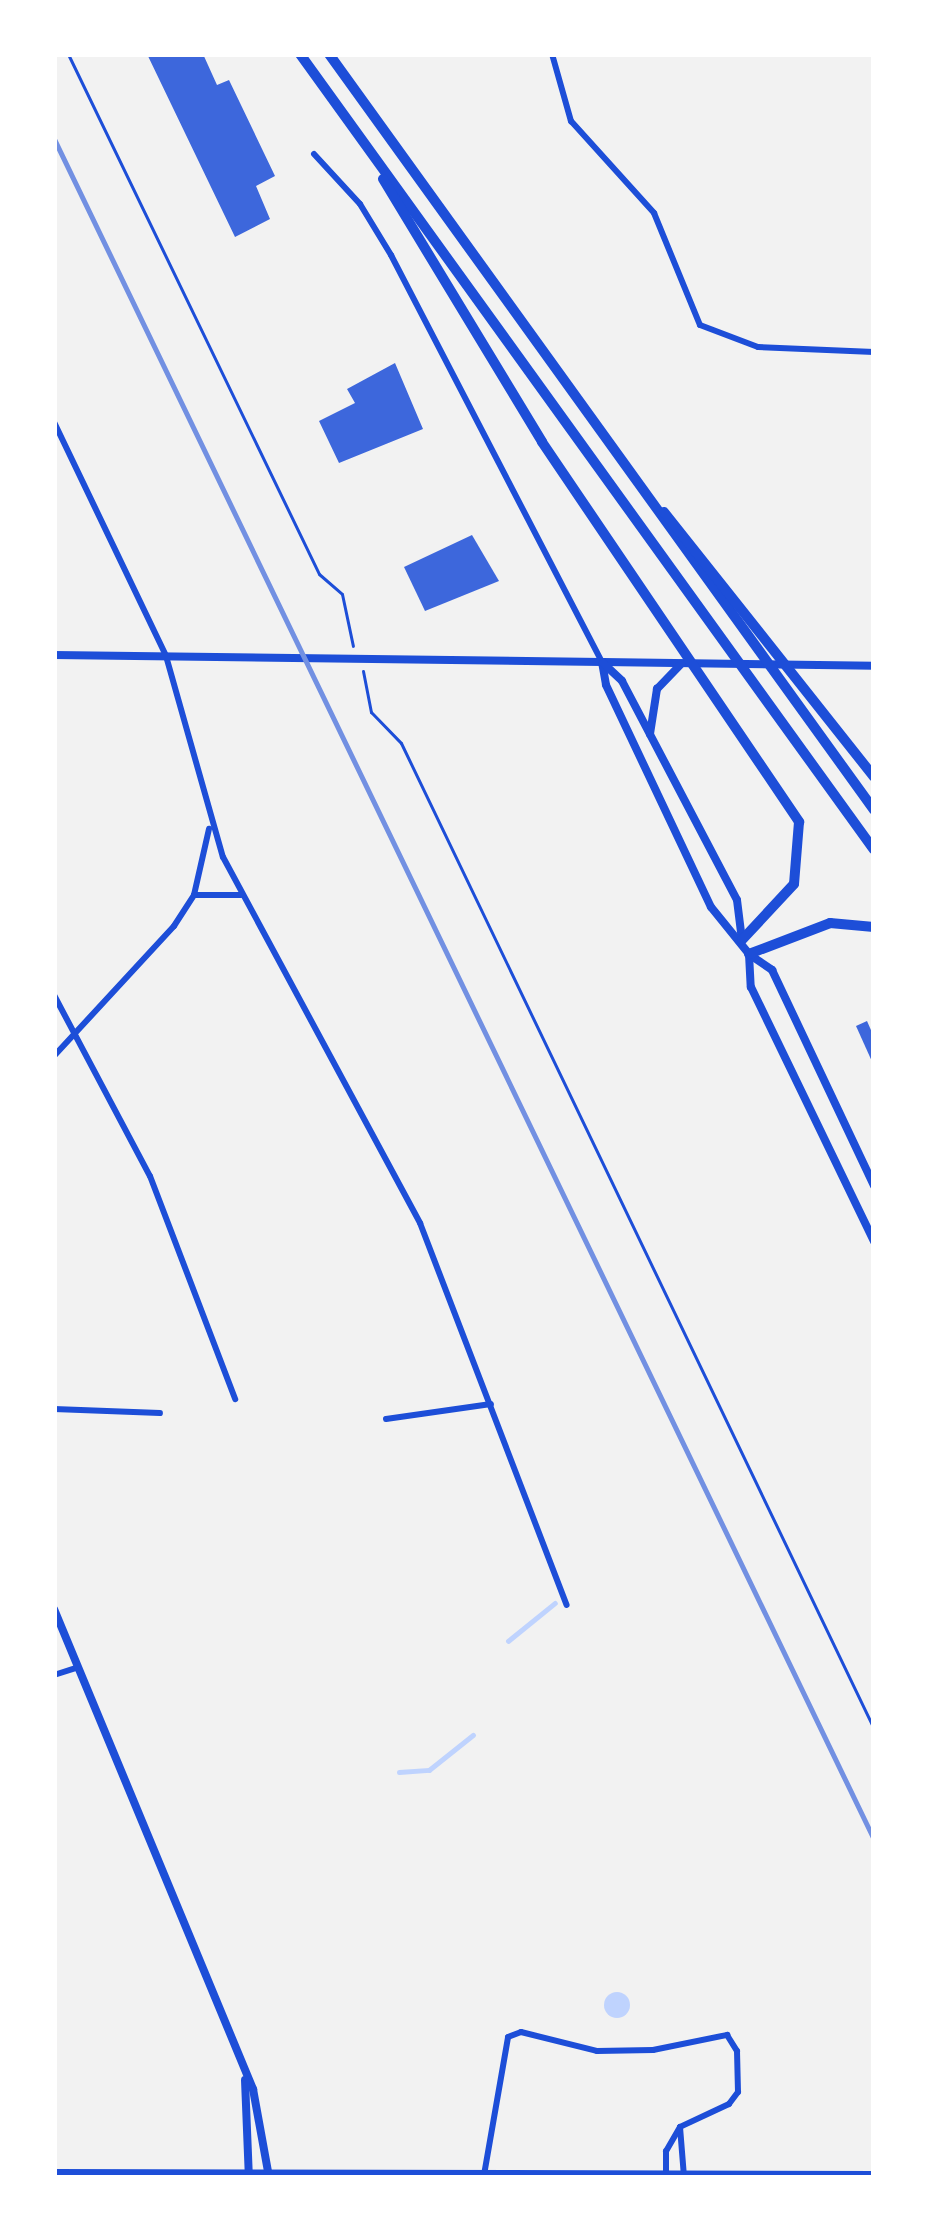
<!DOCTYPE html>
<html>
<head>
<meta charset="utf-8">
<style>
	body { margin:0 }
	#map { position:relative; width:928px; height:2232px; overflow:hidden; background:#f2f2f2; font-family:"DM Sans",sans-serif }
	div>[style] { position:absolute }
	.water>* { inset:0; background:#bfd3fe }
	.round { border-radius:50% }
	.stream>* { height:4.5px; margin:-2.25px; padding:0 2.25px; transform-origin:2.25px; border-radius:2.25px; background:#bfd3fe }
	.building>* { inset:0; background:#3d67dc }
	.path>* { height:3px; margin:-1.5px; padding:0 1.5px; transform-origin:1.5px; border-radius:1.5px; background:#1d4ed8 }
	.minor>* { height:6px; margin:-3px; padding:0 3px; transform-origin:3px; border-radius:3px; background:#1d4ed8 }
	.tertiary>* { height:8px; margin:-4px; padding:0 4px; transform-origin:4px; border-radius:4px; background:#1d4ed8 }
	.secondary>* { height:8px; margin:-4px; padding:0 4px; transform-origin:4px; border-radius:4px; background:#1d4ed8 }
	.primary>* { height:9px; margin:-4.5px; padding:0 4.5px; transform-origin:4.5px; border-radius:4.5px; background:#1d4ed8 }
	.motorway>* { height:10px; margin:-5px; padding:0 5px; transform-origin:5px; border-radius:5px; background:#1d4ed8 }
	.rail>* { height:4.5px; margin:-2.25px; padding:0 2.25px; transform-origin:2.25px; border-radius:2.25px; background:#7290e2 }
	span { translate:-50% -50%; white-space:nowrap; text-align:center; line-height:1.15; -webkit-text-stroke:12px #fff; paint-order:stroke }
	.frame { position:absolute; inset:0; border:57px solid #fff; pointer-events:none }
</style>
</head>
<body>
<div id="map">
	<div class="water">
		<i class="round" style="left:604px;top:1992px;width:26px;height:26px"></i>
	</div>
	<div class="stream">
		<i style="left:508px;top:1641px;width:60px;rotate:-39deg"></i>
		<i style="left:399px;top:1772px;width:30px;rotate:-4deg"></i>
		<i style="left:429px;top:1770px;width:56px;rotate:-38.5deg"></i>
	</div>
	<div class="building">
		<i style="clip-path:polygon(147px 54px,203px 54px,217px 85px,229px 80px,275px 176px,256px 186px,270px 219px,235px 237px)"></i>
		<i style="clip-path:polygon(395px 363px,423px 429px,339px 463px,319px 421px,355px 403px,347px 389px)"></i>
		<i style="clip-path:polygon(472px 535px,499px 581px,425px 611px,404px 567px)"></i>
		<i style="clip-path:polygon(867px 1021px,874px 1037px,874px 1066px,856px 1026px)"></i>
	</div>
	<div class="path">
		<i style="left:68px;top:54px;width:577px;rotate:64.23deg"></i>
		<i style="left:319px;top:574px;width:30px;rotate:41deg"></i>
		<i style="left:342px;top:594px;width:53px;rotate:78.1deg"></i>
		<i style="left:363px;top:671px;width:42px;rotate:79deg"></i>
		<i style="left:371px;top:712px;width:43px;rotate:45.9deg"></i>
		<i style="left:401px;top:743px;width:1094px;rotate:64.37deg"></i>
	</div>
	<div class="minor">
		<i style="left:552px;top:54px;width:70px;rotate:74.2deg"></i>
		<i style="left:571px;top:121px;width:124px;rotate:47.9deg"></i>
		<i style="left:654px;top:213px;width:121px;rotate:67.7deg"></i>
		<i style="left:700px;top:325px;width:62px;rotate:20.8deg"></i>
		<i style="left:758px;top:347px;width:116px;rotate:2.5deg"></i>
		<i style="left:314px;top:154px;width:68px;rotate:47.4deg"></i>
		<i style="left:360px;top:204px;width:60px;rotate:58.7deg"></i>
		<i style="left:391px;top:255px;width:458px;rotate:62.6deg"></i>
		<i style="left:54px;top:422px;width:259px;rotate:64.4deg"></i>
		<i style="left:166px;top:656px;width:209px;rotate:74.2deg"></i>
		<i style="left:223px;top:857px;width:416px;rotate:61.7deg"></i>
		<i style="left:420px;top:1223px;width:409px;rotate:69deg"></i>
		<i style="left:194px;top:895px;width:47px"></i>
		<i style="left:54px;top:995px;width:205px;rotate:62.1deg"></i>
		<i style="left:150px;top:1176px;width:239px;rotate:69.1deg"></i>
		<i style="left:54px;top:1056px;width:177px;rotate:-47.3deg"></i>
		<i style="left:174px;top:926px;width:37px;rotate:-57deg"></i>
		<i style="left:194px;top:895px;width:68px;rotate:-77.2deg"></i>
		<i style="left:54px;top:1409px;width:106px;rotate:2.2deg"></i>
		<i style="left:386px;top:1419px;width:106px;rotate:-8.1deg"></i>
		<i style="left:54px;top:1675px;width:25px;rotate:-18deg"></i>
		<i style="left:680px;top:2127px;width:50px;rotate:85.4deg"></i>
		<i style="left:484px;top:2175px;width:140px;rotate:-80.1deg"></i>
		<i style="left:508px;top:2037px;width:14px;rotate:-21deg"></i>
		<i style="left:521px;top:2032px;width:78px;rotate:14deg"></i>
		<i style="left:597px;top:2051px;width:56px;rotate:-1deg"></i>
		<i style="left:653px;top:2050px;width:76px;rotate:-11.5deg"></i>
		<i style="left:727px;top:2035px;width:19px;rotate:58deg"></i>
		<i style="left:737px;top:2051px;width:41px;rotate:88.6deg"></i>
		<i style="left:738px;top:2092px;width:15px;rotate:127deg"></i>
		<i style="left:729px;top:2104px;width:54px;rotate:154.9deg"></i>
		<i style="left:680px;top:2127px;width:28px;rotate:120deg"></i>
		<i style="left:666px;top:2151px;width:27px;rotate:90deg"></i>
	</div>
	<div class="tertiary">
		<i style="left:54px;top:655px;width:548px;rotate:0.73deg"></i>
		<i style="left:54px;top:1609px;width:520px;rotate:67.48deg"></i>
		<i style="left:253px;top:2089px;width:89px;rotate:79.7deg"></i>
		<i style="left:245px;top:2080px;width:98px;rotate:87.7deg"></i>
	</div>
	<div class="secondary">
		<i style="left:602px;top:662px;width:23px;rotate:80deg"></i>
		<i style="left:606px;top:685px;width:246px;rotate:64.7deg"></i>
		<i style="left:711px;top:907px;width:60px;rotate:51deg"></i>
		<i style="left:749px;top:954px;width:33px;rotate:87deg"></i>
		<i style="left:751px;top:987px;width:283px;rotate:64.2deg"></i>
		<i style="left:603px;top:662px;width:271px;rotate:0.8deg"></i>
		<i style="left:603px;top:663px;width:26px;rotate:43deg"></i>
		<i style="left:622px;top:681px;width:247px;rotate:62.3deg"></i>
		<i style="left:737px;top:900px;width:40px;rotate:82.9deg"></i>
		<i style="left:650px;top:734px;width:46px;rotate:-81.2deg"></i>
		<i style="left:657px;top:689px;width:35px;rotate:-46deg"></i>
		<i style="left:750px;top:955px;width:27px;rotate:34deg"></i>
		<i style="left:772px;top:970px;width:239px;rotate:64.7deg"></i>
	</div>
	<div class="primary">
		<i style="left:54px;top:2173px;width:820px;rotate:0.14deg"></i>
	</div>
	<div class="motorway">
		<i style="left:300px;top:54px;width:981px;rotate:54.2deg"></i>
		<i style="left:329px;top:54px;width:932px;rotate:54.21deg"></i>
		<i style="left:383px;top:179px;width:307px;rotate:58.8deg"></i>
		<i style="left:542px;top:442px;width:459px;rotate:55.9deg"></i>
		<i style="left:799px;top:822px;width:62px;rotate:94.6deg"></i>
		<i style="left:794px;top:884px;width:76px;rotate:132.9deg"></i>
		<i style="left:664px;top:512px;width:338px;rotate:51.6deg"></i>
		<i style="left:749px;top:954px;width:87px;rotate:-20.9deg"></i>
		<i style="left:830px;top:923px;width:44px;rotate:5.2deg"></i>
	</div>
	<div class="rail">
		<i style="left:54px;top:138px;width:1888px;rotate:64.26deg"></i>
	</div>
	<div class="frame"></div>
</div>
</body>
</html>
